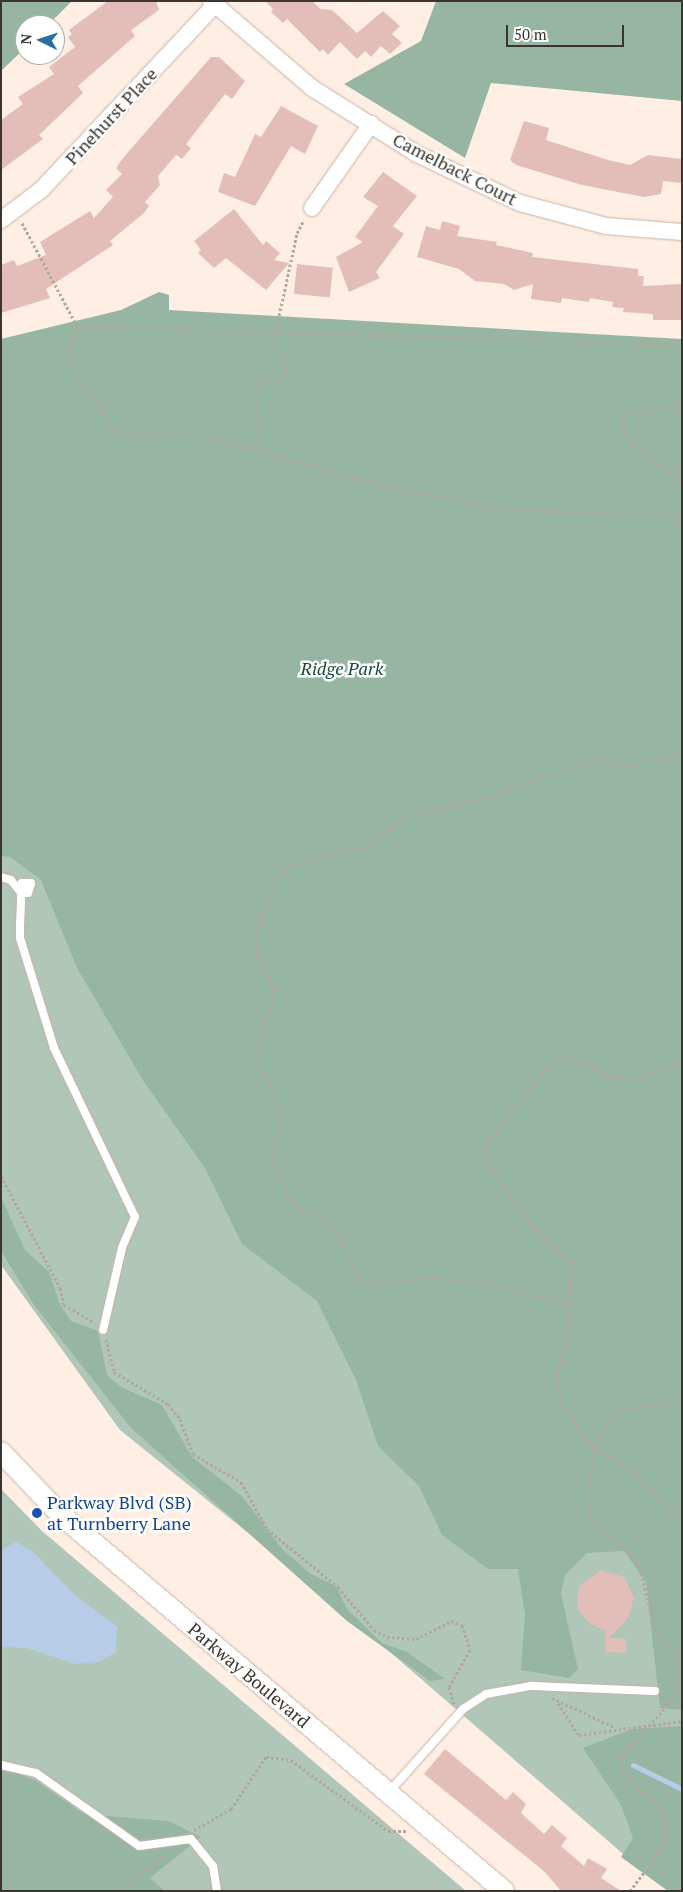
<!DOCTYPE html>
<html>
<head>
<meta charset="utf-8">
<style>
	body { margin:0 }
	#map { position:relative; width:683px; height:1892px; overflow:hidden; background:#feeee3; font-family:"PT Serif",serif }
	div>[style] { position:absolute }
	.green>* { inset:0; background:#b0c6b8 }
	.forest>* { inset:0; background:#96b6a3 }
	.water>* { inset:0; background:#b7cde7 }
	.stream>* { height:5px; margin:-2.5px; padding:0 2.5px; transform-origin:2.5px; border-radius:2.5px; background:#b7cde7 }
	.building>* { inset:0; background:#e3beb9; transform-origin:0 0 }
	.path>* { height:3px; margin-top:-1.5px; transform-origin:0; background:repeating-linear-gradient(90deg,#b2a69d 0 2.5px,transparent 0 5px) }
	.roads { filter:drop-shadow(0 0 1px #c7b4a7) drop-shadow(0 0 1px #c7b4a7) }
	.service>* { height:8px; margin:-4px; padding:0 4px; transform-origin:4px; border-radius:4px; background:#fff }
	.minor>* { height:16px; margin:-8px; padding:0 8px; transform-origin:8px; border-radius:8px; background:#fff }
	.tertiary>* { height:20px; margin:-10px; padding:0 10px; transform-origin:10px; border-radius:10px; background:#fff }
	.dots>* { width:14px; height:14px; translate:-50% -50%; box-sizing:border-box; border:2px solid #fff; border-radius:50% }
	span { translate:-50% -50%; white-space:nowrap; text-align:center; line-height:1.15; -webkit-text-stroke:5px #fff; paint-order:stroke }
	.street-label { font-size:18px; color:#3c352f }
	.park-label { font-size:18px; color:#164d33; font-style:italic }
	.transit-label { font-size:18px; color:#164399 }
	.left { translate:0 -50%; text-align:left }
	.frame { position:absolute; inset:0; border:2px solid #3c352f; pointer-events:none }
	.north { position:absolute; left:15px; top:15px; width:50px; height:50px; box-sizing:border-box; background:#fff; border:1px solid #b1aeac; border-radius:50%; rotate:274deg; font-size:14px; font-weight:700; line-height:20px; text-align:center; color:#3c352f }
	.north::after { content:''; display:block; margin:auto; width:18px; height:22px; background:#2a6da2; clip-path:polygon(50% 0,100% 100%,50% 72%,0 100%) }
	.scale { position:absolute; left:506px; top:25px; width:118px; height:22px; box-sizing:border-box; border:2px solid #3c352f; border-top:0; padding-left:6px; font-size:15px; line-height:18px; white-space:nowrap; color:#3c352f; -webkit-text-stroke:4px #fff; paint-order:stroke }
</style>
</head>
<body>
<div id="map">
	<div class="green">
		<i style="clip-path:polygon(682px 339px,682px 1891px,622px 1853px,308px 1581px,120px 1430px,1px 1265px,1px 342px)"></i>
		<i style="clip-path:polygon(1px 1489px,42px 1531px,466px 1891px,1px 1891px)"></i>
	</div>
	<div class="forest">
		<i style="clip-path:polygon(1px 1px,72px 1px,48px 25px,25px 25px,25px 48px,1px 71px)"></i>
		<i style="clip-path:polygon(436px 1px,682px 1px,682px 101px,491px 83px,465px 158px,344px 84px,421px 41px)"></i>
		<i style="clip-path:polygon(159px 292px,169px 295px,169px 310px,682px 339px,682px 1710px,660px 1708px,646px 1582px,624px 1551px,587px 1553px,565px 1575px,561px 1594px,578px 1669px,569px 1678px,521px 1670px,525px 1614px,518px 1569px,488px 1569px,442px 1535px,419px 1486px,378px 1446px,356px 1380px,317px 1301px,242px 1244px,205px 1168px,144px 1082px,77px 968px,41px 880px,10px 857px,1px 856px,1px 339px,121px 310px)"></i>
		<i style="clip-path:polygon(1px 1197px,25px 1250px,49px 1272px,60px 1305px,71px 1321px,98px 1331px,107px 1375px,121px 1387px,162px 1405px,192px 1457px,242px 1496px,283px 1550px,311px 1574px,336px 1586px,347px 1609px,382px 1643px,407px 1652px,445px 1679px,430px 1681px,347px 1621px,131px 1428px,34px 1305px,1px 1251px)"></i>
		<i style="clip-path:polygon(682px 1726px,682px 1891px,668px 1891px,621px 1857px,633px 1838px,621px 1805px,583px 1748px,632px 1729px)"></i>
		<i style="clip-path:polygon(1px 1767px,35px 1780px,84px 1814px,168px 1821px,201px 1837px,150px 1878px,165px 1891px,1px 1891px)"></i>
	</div>
	<div class="water">
		<i style="clip-path:polygon(16px 1542px,32px 1551px,73px 1593px,117px 1627px,116px 1652px,98px 1662px,76px 1664px,27px 1648px,1px 1647px,1px 1550px)"></i>
	</div>
	<div class="stream">
		<i style="left:633px;top:1765px;width:55px;rotate:26.1deg"></i>
	</div>
	<div class="building">
		<i style="clip-path:polygon(108px 1px,156px 1px,159px 10px,131px 30px,135px 36px,78px 86px,83px 93px,39px 135px,43px 139px,1px 170px,1px 120px,23px 104px,18px 97px,54px 74px,49px 67px,75px 47px,68px 37px,72px 34px,69px 30px)"></i>
		<i style="clip-path:polygon(265px 1px,312px 1px,321px 9px,332px 10px,357px 33px,383px 11px,400px 26px,392px 34px,402px 43px,390px 54px,381px 46px,371px 57px,365px 51px,357px 59px,340px 42px,328px 55px,323px 49px,320px 52px,287px 19px,283px 23px,271px 12px,273px 9px)"></i>
		<i style="clip-path:polygon(211px 57px,219px 57px,245px 81px,232px 99px,225px 94px,186px 144px,191px 148px,182px 159px,176px 155px,158px 176px,160px 185px,145px 202px,149px 206px,144px 213px,110px 241px,113px 245px,46px 289px,50px 298px,1px 313px,1px 265px,14px 260px,17px 266px,46px 255px,40px 242px,90px 211px,94px 218px,113px 197px,106px 190px,122px 174px,116px 168px,123px 158px)"></i>
		<i style="clip-path:polygon(281px 106px,318px 126px,305px 154px,291px 146px,255px 206px,218px 192px,224px 173px,235px 177px,255px 134px,261px 137px)"></i>
		<i style="clip-path:polygon(524px 121px,549px 128px,546px 140px,608px 160px,630px 165px,648px 155px,682px 159px,682px 183px,663px 181px,661px 194px,644px 197px,582px 185px,516px 165px,510px 160px)"></i>
		<i style="clip-path:polygon(383px 172px,417px 196px,393px 226px,404px 234px,376px 272px,380px 278px,349px 292px,336px 257px,363px 242px,355px 237px,378px 206px,363px 197px)"></i>
		<i style="clip-path:polygon(234px 209px,263px 245px,266px 241px,280px 253px,274px 260px,289px 263px,266px 290px,226px 258px,214px 268px,198px 253px,201px 250px,194px 241px)"></i>
		<i style="clip-path:polygon(442px 221px,460px 226px,457px 236px,497px 242px,496px 245px,533px 253px,532px 257px,638px 269px,638px 276px,644px 276px,643px 286px,682px 284px,682px 320px,653px 320px,653px 314px,623px 312px,624px 308px,612px 307px,613px 302px,590px 298px,589px 302px,562px 298px,561px 303px,531px 299px,533px 284px,514px 290px,504px 284px,475px 281px,459px 269px,417px 257px,426px 226px,440px 230px)"></i>
		<i style="left:297px;top:264px;width:36px;height:30px;rotate:6deg"></i>
		<i style="clip-path:polygon(601px 1570px,624px 1577px,634px 1597px,628px 1618px,609px 1638px,626px 1639px,626px 1653px,605px 1652px,606px 1630px,590px 1624px,577px 1608px,579px 1586px)"></i>
		<i style="clip-path:polygon(445px 1749px,506px 1800px,513px 1792px,526px 1804px,521px 1813px,544px 1834px,552px 1825px,567px 1838px,561px 1846px,584px 1866px,588px 1858px,607px 1869px,601px 1878px,621px 1891px,561px 1891px,545px 1872px,424px 1774px)"></i>
	</div>
	<div class="path">
		<i style="left:22px;top:223px;width:117px;rotate:61.9deg"></i>
		<i style="left:77px;top:326px;width:605px;rotate:1.7deg"></i>
		<i style="left:77px;top:326px;width:23px;rotate:110deg"></i>
		<i style="left:69px;top:348px;width:16px;rotate:79deg"></i>
		<i style="left:72px;top:364px;width:17px;rotate:66deg"></i>
		<i style="left:79px;top:380px;width:31px;rotate:48deg"></i>
		<i style="left:100px;top:403px;width:23px;rotate:70deg"></i>
		<i style="left:108px;top:425px;width:18px;rotate:34deg"></i>
		<i style="left:123px;top:435px;width:80px;rotate:0.7deg"></i>
		<i style="left:203px;top:436px;width:198px;rotate:15.2deg"></i>
		<i style="left:394px;top:488px;width:121px;rotate:10.5deg"></i>
		<i style="left:513px;top:510px;width:169px;rotate:2deg"></i>
		<i style="left:682px;top:404px;width:52px;rotate:171.1deg"></i>
		<i style="left:631px;top:412px;width:9px;rotate:144deg"></i>
		<i style="left:624px;top:417px;width:10px;rotate:96deg"></i>
		<i style="left:623px;top:427px;width:16px;rotate:63deg"></i>
		<i style="left:630px;top:441px;width:67px;rotate:38.9deg"></i>
		<i style="left:253px;top:447px;width:17px;rotate:-62deg"></i>
		<i style="left:261px;top:432px;width:37px;rotate:-101deg"></i>
		<i style="left:254px;top:396px;width:22px;rotate:-60deg"></i>
		<i style="left:265px;top:377px;width:14px;rotate:8deg"></i>
		<i style="left:279px;top:379px;width:9px;rotate:-41deg"></i>
		<i style="left:286px;top:373px;width:40px;rotate:-106deg"></i>
		<i style="left:275px;top:335px;width:104px;rotate:-77.8deg"></i>
		<i style="left:297px;top:233px;width:15px;rotate:-62deg"></i>
		<i style="left:1px;top:1176px;width:127px;rotate:62.2deg"></i>
		<i style="left:60px;top:1288px;width:17px;rotate:77deg"></i>
		<i style="left:64px;top:1305px;width:34px;rotate:30deg"></i>
		<i style="left:568px;top:1304px;width:43px;rotate:-84.7deg"></i>
		<i style="left:572px;top:1261px;width:48px;rotate:-140deg"></i>
		<i style="left:535px;top:1230px;width:83px;rotate:-125.2deg"></i>
		<i style="left:487px;top:1162px;width:11px;rotate:-105deg"></i>
		<i style="left:484px;top:1151px;width:12px;rotate:-66deg"></i>
		<i style="left:489px;top:1140px;width:93px;rotate:-51.5deg"></i>
		<i style="left:547px;top:1067px;width:15px;rotate:-32deg"></i>
		<i style="left:560px;top:1059px;width:13px;rotate:4deg"></i>
		<i style="left:573px;top:1060px;width:42px;rotate:24.1deg"></i>
		<i style="left:611px;top:1077px;width:28px;rotate:2deg"></i>
		<i style="left:639px;top:1078px;width:46px;rotate:-20.4deg"></i>
		<i style="left:106px;top:1339px;width:34px;rotate:76deg"></i>
		<i style="left:114px;top:1372px;width:63px;rotate:30.7deg"></i>
		<i style="left:168px;top:1404px;width:19px;rotate:51deg"></i>
		<i style="left:180px;top:1419px;width:37px;rotate:70deg"></i>
		<i style="left:193px;top:1454px;width:56px;rotate:30.3deg"></i>
		<i style="left:241px;top:1482px;width:54px;rotate:61deg"></i>
		<i style="left:267px;top:1529px;width:92px;rotate:39.2deg"></i>
		<i style="left:338px;top:1587px;width:56px;rotate:50.1deg"></i>
		<i style="left:374px;top:1630px;width:15px;rotate:28deg"></i>
		<i style="left:387px;top:1637px;width:29px;rotate:4deg"></i>
		<i style="left:416px;top:1639px;width:39px;rotate:-27deg"></i>
		<i style="left:451px;top:1621px;width:12px;rotate:20deg"></i>
		<i style="left:462px;top:1625px;width:26px;rotate:72deg"></i>
		<i style="left:470px;top:1650px;width:43px;rotate:119.6deg"></i>
		<i style="left:449px;top:1687px;width:18px;rotate:74deg"></i>
		<i style="left:596px;top:1448px;width:17px;rotate:-69deg"></i>
		<i style="left:602px;top:1432px;width:28px;rotate:-49deg"></i>
		<i style="left:620px;top:1411px;width:63px;rotate:-11deg"></i>
		<i style="left:596px;top:1449px;width:59px;rotate:-126.7deg"></i>
		<i style="left:561px;top:1402px;width:27px;rotate:-98deg"></i>
		<i style="left:557px;top:1375px;width:50px;rotate:-74.8deg"></i>
		<i style="left:570px;top:1327px;width:23px;rotate:-95deg"></i>
		<i style="left:568px;top:1304px;width:81px;rotate:-165.8deg"></i>
		<i style="left:489px;top:1284px;width:56px;rotate:-172.9deg"></i>
		<i style="left:433px;top:1277px;width:63px;rotate:173.7deg"></i>
		<i style="left:370px;top:1284px;width:13px;rotate:-157deg"></i>
		<i style="left:358px;top:1279px;width:43px;rotate:-111.8deg"></i>
		<i style="left:342px;top:1239px;width:20px;rotate:-127deg"></i>
		<i style="left:330px;top:1223px;width:33px;rotate:-155deg"></i>
		<i style="left:300px;top:1209px;width:17px;rotate:-135deg"></i>
		<i style="left:288px;top:1197px;width:42px;rotate:-111deg"></i>
		<i style="left:273px;top:1158px;width:36px;rotate:-77deg"></i>
		<i style="left:281px;top:1123px;width:18px;rotate:-99deg"></i>
		<i style="left:278px;top:1105px;width:56px;rotate:-112deg"></i>
		<i style="left:257px;top:1053px;width:65px;rotate:-74.9deg"></i>
		<i style="left:274px;top:990px;width:38px;rotate:-113deg"></i>
		<i style="left:259px;top:955px;width:22px;rotate:-98deg"></i>
		<i style="left:256px;top:933px;width:60px;rotate:-69.4deg"></i>
		<i style="left:277px;top:877px;width:21px;rotate:-39deg"></i>
		<i style="left:293px;top:864px;width:79px;rotate:-13.2deg"></i>
		<i style="left:370px;top:846px;width:44px;rotate:-41.3deg"></i>
		<i style="left:403px;top:817px;width:94px;rotate:-12.9deg"></i>
		<i style="left:495px;top:796px;width:99px;rotate:-21.4deg"></i>
		<i style="left:587px;top:760px;width:46px;rotate:6.2deg"></i>
		<i style="left:633px;top:765px;width:50px;rotate:-12.7deg"></i>
		<i style="left:552px;top:1698px;width:68px;rotate:25.1deg"></i>
		<i style="left:558px;top:1703px;width:38px;rotate:57deg"></i>
		<i style="left:579px;top:1735px;width:104px;rotate:-7.7deg"></i>
		<i style="left:194px;top:1830px;width:43px;rotate:-29.6deg"></i>
		<i style="left:231px;top:1809px;width:63px;rotate:-56.1deg"></i>
		<i style="left:266px;top:1757px;width:25px;rotate:7deg"></i>
		<i style="left:291px;top:1760px;width:120px;rotate:36.2deg"></i>
		<i style="left:388px;top:1831px;width:18px"></i>
		<i style="left:122px;top:1891px;width:56px;rotate:-41.4deg"></i>
		<i style="left:630px;top:1891px;width:55px;rotate:-53.1deg"></i>
		<i style="left:663px;top:1847px;width:20px;rotate:-81deg"></i>
		<i style="left:666px;top:1827px;width:19px;rotate:-106deg"></i>
		<i style="left:661px;top:1809px;width:53px;rotate:-135.8deg"></i>
		<i style="left:623px;top:1772px;width:9px;rotate:-111deg"></i>
		<i style="left:620px;top:1764px;width:9px;rotate:-77deg"></i>
		<i style="left:622px;top:1755px;width:67px;rotate:-47.4deg"></i>
		<i style="left:667px;top:1706px;width:21px;rotate:-61deg"></i>
		<i style="left:677px;top:1688px;width:13px;rotate:-81deg"></i>
		<i style="left:679px;top:1675px;width:21px;rotate:-104deg"></i>
		<i style="left:674px;top:1655px;width:32px;rotate:-126deg"></i>
		<i style="left:655px;top:1629px;width:70px;rotate:-104deg"></i>
		<i style="left:638px;top:1561px;width:62px;rotate:-137.6deg"></i>
		<i style="left:592px;top:1519px;width:22px;rotate:-106deg"></i>
		<i style="left:586px;top:1498px;width:50px;rotate:-78.5deg"></i>
		<i style="left:596px;top:1449px;width:40px;rotate:29.7deg"></i>
		<i style="left:631px;top:1469px;width:72px;rotate:45deg"></i>
	</div>
	<div class="roads">
		<div class="service">
			<i style="left:1px;top:877px;width:10px;rotate:17deg"></i>
			<i style="left:11px;top:880px;width:16px;rotate:52deg"></i>
			<i style="left:21px;top:893px;width:7px"></i>
			<i style="left:28px;top:893px;width:10px;rotate:-73deg"></i>
			<i style="left:31px;top:883px;width:9px;rotate:180deg"></i>
			<i style="left:22px;top:883px;width:10px;rotate:96deg"></i>
			<i style="left:21px;top:893px;width:7px;rotate:90deg"></i>
			<i style="left:21px;top:900px;width:23px;rotate:92deg"></i>
			<i style="left:20px;top:923px;width:15px;rotate:90deg"></i>
			<i style="left:20px;top:938px;width:115px;rotate:72.8deg"></i>
			<i style="left:54px;top:1048px;width:187px;rotate:64.4deg"></i>
			<i style="left:135px;top:1217px;width:34px;rotate:113deg"></i>
			<i style="left:122px;top:1248px;width:84px;rotate:103deg"></i>
			<i style="left:1px;top:1765px;width:36px;rotate:13deg"></i>
			<i style="left:36px;top:1773px;width:126px;rotate:35.3deg"></i>
			<i style="left:139px;top:1846px;width:52px;rotate:-7.7deg"></i>
			<i style="left:191px;top:1839px;width:35px;rotate:51deg"></i>
			<i style="left:213px;top:1866px;width:25px;rotate:81deg"></i>
			<i style="left:388px;top:1793px;width:113px;rotate:-48.2deg"></i>
			<i style="left:463px;top:1709px;width:27px;rotate:-33deg"></i>
			<i style="left:486px;top:1694px;width:46px;rotate:-10.1deg"></i>
			<i style="left:531px;top:1686px;width:124px;rotate:2.3deg"></i>
		</div>
		<div class="minor">
			<i style="left:211px;top:1px;width:133px;rotate:40.7deg"></i>
			<i style="left:312px;top:88px;width:124px;rotate:32.2deg"></i>
			<i style="left:417px;top:154px;width:114px;rotate:25.4deg"></i>
			<i style="left:520px;top:203px;width:89px;rotate:15deg"></i>
			<i style="left:606px;top:226px;width:76px;rotate:4.5deg"></i>
			<i style="left:312px;top:208px;width:103px;rotate:-54.9deg"></i>
			<i style="left:1px;top:220px;width:50px;rotate:-36.9deg"></i>
			<i style="left:41px;top:190px;width:254px;rotate:-46.8deg"></i>
		</div>
		<div class="tertiary">
			<i style="left:1px;top:1452px;width:87px;rotate:46.4deg"></i>
			<i style="left:61px;top:1515px;width:581px;rotate:40.32deg"></i>
		</div>
	</div>
	<div class="dots">
		<i style="left:37px;top:1513px;background:#1a4fb4"></i>
	</div>
	<div class="street-label">
		<span style="left:111px;top:116px;rotate:-47deg">Pinehurst Place</span>
		<span style="left:455px;top:169px;rotate:27deg">Camelback Court</span>
		<span style="left:249px;top:1675px;rotate:40deg">Parkway Boulevard</span>
	</div>
	<div class="park-label">
		<span style="left:342px;top:668px">Ridge Park</span>
	</div>
	<div class="transit-label">
		<span class="left" style="left:47px;top:1513px">Parkway Blvd (SB)<br>at Turnberry Lane</span>
	</div>
	<div class="frame"></div>
	<div class="north">N</div>
	<div class="scale">50 m</div>
</div>
</body>
</html>
